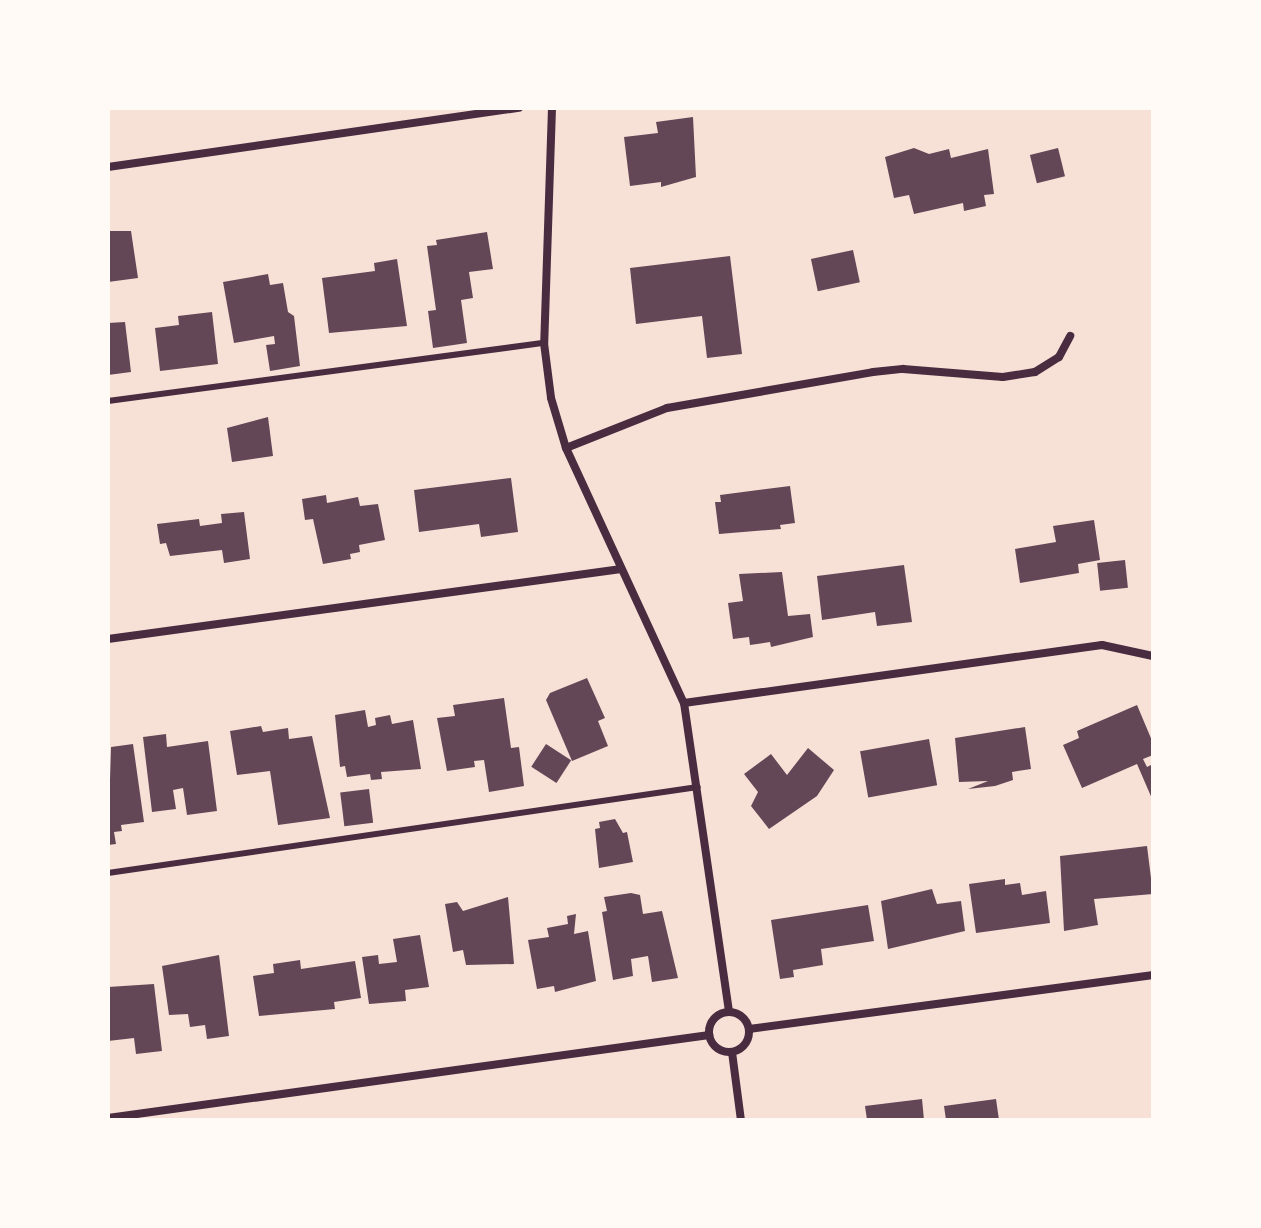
<!DOCTYPE html>
<html>
<head>
<meta charset="utf-8">
<style>
	body { margin:0 }
	#map { position:relative; width:1261px; height:1228px; overflow:hidden; background:#f7e1d7; font-family:Raleway,sans-serif }
	div>[style] { position:absolute }
	.building>* { inset:0; background:#644757; transform-origin:0 0 }
	.service>* { height:6px; margin:-3px; padding:0 3px; transform-origin:3px; border-radius:3px; background:#4a2c40 }
	.minor>* { height:8px; margin:-4px; padding:0 4px; transform-origin:4px; border-radius:4px; background:#4a2c40 }
	.minor>.ring { margin:-4px; padding:0; box-sizing:content-box; background:none; border:8px solid #4a2c40; border-radius:50% }
	span { translate:-50% -50%; white-space:nowrap; text-align:center; line-height:1.15; -webkit-text-stroke:6px #fffaf5; paint-order:stroke }
	.frame { position:absolute; inset:0; border:110px solid #fffaf5; pointer-events:none }
</style>
</head>
<body>
<div id="map">
	<div class="building">
		<i style="clip-path:polygon(693px 117px,696px 177px,661px 187px,661px 182px,630px 186px,624px 137px,658px 133px,656px 122px)"></i>
		<i style="clip-path:polygon(914px 148px,929px 154px,949px 149px,951px 158px,988px 149px,994px 194px,984px 195px,986px 206px,964px 211px,963px 203px,914px 214px,909px 195px,894px 198px,885px 157px)"></i>
		<i style="left:1058px;top:148px;width:29px;height:29px;rotate:76deg"></i>
		<i style="clip-path:polygon(108px 231px,131px 231px,138px 278px,108px 282px)"></i>
		<i style="clip-path:polygon(487px 232px,493px 269px,469px 272px,473px 298px,461px 300px,467px 343px,433px 348px,428px 311px,436px 310px,427px 246px,437px 245px,436px 240px)"></i>
		<i style="left:853px;top:250px;width:33px;height:43px;rotate:78deg"></i>
		<i style="clip-path:polygon(730px 256px,742px 354px,707px 358px,702px 316px,636px 324px,630px 268px)"></i>
		<i style="clip-path:polygon(397px 259px,407px 326px,329px 333px,322px 278px,375px 271px,374px 263px)"></i>
		<i style="clip-path:polygon(268px 274px,270px 285px,283px 283px,288px 312px,294px 316px,300px 366px,270px 371px,266px 345px,275px 344px,274px 336px,234px 343px,223px 282px)"></i>
		<i style="clip-path:polygon(212px 312px,218px 364px,160px 371px,155px 328px,179px 325px,178px 316px)"></i>
		<i style="clip-path:polygon(125px 322px,131px 372px,108px 375px,108px 323px)"></i>
		<i style="clip-path:polygon(268px 417px,273px 456px,232px 462px,227px 428px)"></i>
		<i style="clip-path:polygon(511px 478px,518px 532px,481px 537px,479px 524px,419px 532px,414px 490px)"></i>
		<i style="clip-path:polygon(790px 486px,795px 523px,780px 525px,781px 529px,719px 534px,715px 502px,721px 502px,720px 495px)"></i>
		<i style="clip-path:polygon(326px 495px,327px 503px,358px 497px,360px 506px,378px 504px,385px 540px,359px 545px,360px 552px,350px 554px,351px 559px,323px 564px,313px 519px,305px 520px,302px 499px)"></i>
		<i style="clip-path:polygon(244px 512px,250px 559px,224px 563px,222px 550px,170px 556px,166px 543px,160px 544px,157px 524px,199px 519px,200px 526px,222px 523px,221px 514px)"></i>
		<i style="clip-path:polygon(1094px 520px,1100px 560px,1078px 564px,1079px 573px,1020px 583px,1015px 549px,1056px 542px,1053px 526px)"></i>
		<i style="left:1125px;top:560px;width:28px;height:28px;rotate:84deg"></i>
		<i style="clip-path:polygon(904px 565px,912px 622px,877px 626px,875px 612px,822px 620px,817px 576px)"></i>
		<i style="clip-path:polygon(782px 572px,788px 616px,810px 614px,813px 637px,771px 647px,770px 642px,750px 645px,749px 637px,733px 639px,728px 603px,743px 601px,739px 574px)"></i>
		<i style="clip-path:polygon(587px 678px,605px 718px,598px 721px,608px 746px,572px 761px,546px 700px,550px 693px)"></i>
		<i style="clip-path:polygon(504px 698px,511px 748px,519px 747px,524px 786px,489px 792px,484px 760px,474px 761px,475px 767px,447px 771px,437px 718px,455px 716px,453px 705px)"></i>
		<i style="clip-path:polygon(1137px 705px,1153px 743px,1153px 755px,1143px 759px,1147px 767px,1153px 764px,1153px 801px,1137px 764px,1082px 788px,1063px 745px,1079px 738px,1077px 731px)"></i>
		<i style="clip-path:polygon(365px 710px,368px 727px,376px 725px,375px 718px,390px 715px,392px 724px,413px 720px,421px 769px,381px 772px,382px 779px,371px 780px,370px 774px,347px 777px,345px 766px,340px 767px,335px 715px)"></i>
		<i style="clip-path:polygon(261px 726px,263px 732px,288px 728px,289px 739px,312px 736px,330px 818px,278px 825px,270px 771px,237px 775px,230px 731px)"></i>
		<i style="clip-path:polygon(1025px 727px,1031px 769px,1012px 772px,1013px 780px,995px 786px,968px 789px,988px 781px,959px 782px,955px 738px)"></i>
		<i style="clip-path:polygon(166px 734px,167px 747px,208px 741px,217px 811px,187px 815px,183px 788px,173px 790px,176px 809px,152px 812px,143px 737px)"></i>
		<i style="left:929px;top:739px;width:47px;height:70px;rotate:80deg"></i>
		<i style="clip-path:polygon(133px 744px,144px 822px,121px 825px,122px 831px,114px 832px,116px 844px,108px 845px,111px 747px)"></i>
		<i style="left:546px;top:744px;width:30px;height:27px;rotate:33deg"></i>
		<i style="clip-path:polygon(808px 748px,834px 770px,817px 796px,769px 829px,751px 806px,758px 792px,744px 774px,771px 754px,787px 775px)"></i>
		<i style="left:369px;top:789px;width:34px;height:29px;rotate:83deg"></i>
		<i style="clip-path:polygon(615px 819px,623px 833px,627px 832px,633px 862px,599px 868px,595px 829px,600px 828px,599px 822px)"></i>
		<i style="clip-path:polygon(1147px 846px,1153px 894px,1094px 899px,1098px 925px,1064px 931px,1060px 856px)"></i>
		<i style="clip-path:polygon(1005px 879px,1005px 885px,1020px 883px,1022px 895px,1046px 891px,1050px 923px,976px 933px,969px 884px)"></i>
		<i style="clip-path:polygon(932px 889px,937px 904px,961px 901px,965px 931px,888px 949px,881px 901px)"></i>
		<i style="clip-path:polygon(631px 893px,640px 895px,643px 914px,662px 911px,678px 978px,652px 982px,648px 956px,631px 959px,633px 976px,613px 980px,602px 912px,607px 911px,604px 897px)"></i>
		<i style="clip-path:polygon(508px 897px,514px 964px,466px 965px,463px 950px,453px 952px,445px 904px,457px 902px,463px 911px)"></i>
		<i style="clip-path:polygon(868px 905px,874px 941px,821px 949px,823px 965px,793px 970px,794px 977px,780px 979px,771px 920px)"></i>
		<i style="clip-path:polygon(576px 914px,574px 934px,588px 931px,596px 981px,555px 992px,554px 986px,537px 989px,528px 940px,549px 937px,547px 928px,568px 924px,567px 916px)"></i>
		<i style="clip-path:polygon(420px 935px,429px 987px,405px 990px,406px 1001px,369px 1004px,362px 957px,378px 955px,379px 964px,397px 962px,393px 939px)"></i>
		<i style="clip-path:polygon(219px 955px,229px 1036px,207px 1039px,205px 1025px,190px 1027px,188px 1014px,169px 1015px,162px 966px)"></i>
		<i style="clip-path:polygon(300px 960px,301px 969px,355px 961px,361px 998px,334px 1002px,335px 1009px,259px 1016px,253px 976px,274px 973px,273px 964px)"></i>
		<i style="clip-path:polygon(154px 984px,162px 1051px,136px 1054px,134px 1038px,108px 1041px,108px 987px)"></i>
		<i style="clip-path:polygon(922px 1099px,924px 1120px,867px 1120px,865px 1106px)"></i>
		<i style="clip-path:polygon(996px 1099px,999px 1120px,946px 1120px,944px 1106px)"></i>
	</div>
	<div class="service">
		<i style="left:108px;top:401px;width:440px;rotate:-7.6deg"></i>
		<i style="left:108px;top:873px;width:596px;rotate:-8.29deg"></i>
	</div>
	<div class="minor">
		<i style="left:552px;top:108px;width:235px;rotate:91.9deg"></i>
		<i style="left:544px;top:343px;width:55px;rotate:82.7deg"></i>
		<i style="left:551px;top:398px;width:52px;rotate:73.3deg"></i>
		<i style="left:566px;top:448px;width:281px;rotate:65.2deg"></i>
		<i style="left:684px;top:703px;width:311px;rotate:81.7deg"></i>
		<i style="left:108px;top:167px;width:415px;rotate:-8.2deg"></i>
		<i style="left:566px;top:448px;width:109px;rotate:-21.6deg"></i>
		<i style="left:667px;top:408px;width:209px;rotate:-9.9deg"></i>
		<i style="left:873px;top:372px;width:30px;rotate:-6deg"></i>
		<i style="left:903px;top:369px;width:100px;rotate:4.6deg"></i>
		<i style="left:1003px;top:377px;width:32px;rotate:-9deg"></i>
		<i style="left:1035px;top:372px;width:28px;rotate:-32deg"></i>
		<i style="left:1059px;top:357px;width:24px;rotate:-62deg"></i>
		<i style="left:108px;top:639px;width:518px;rotate:-7.77deg"></i>
		<i style="left:684px;top:703px;width:422px;rotate:-7.9deg"></i>
		<i style="left:1102px;top:645px;width:52px;rotate:12.2deg"></i>
		<i class="ring" style="left:709px;top:1012px;width:32px;height:32px"></i>
		<i style="left:749px;top:1029px;width:408px;rotate:-7.6deg"></i>
		<i style="left:732px;top:1052px;width:69px;rotate:82.5deg"></i>
		<i style="left:108px;top:1118px;width:607px;rotate:-7.86deg"></i>
	</div>
	<div class="frame"></div>
</div>
</body>
</html>
